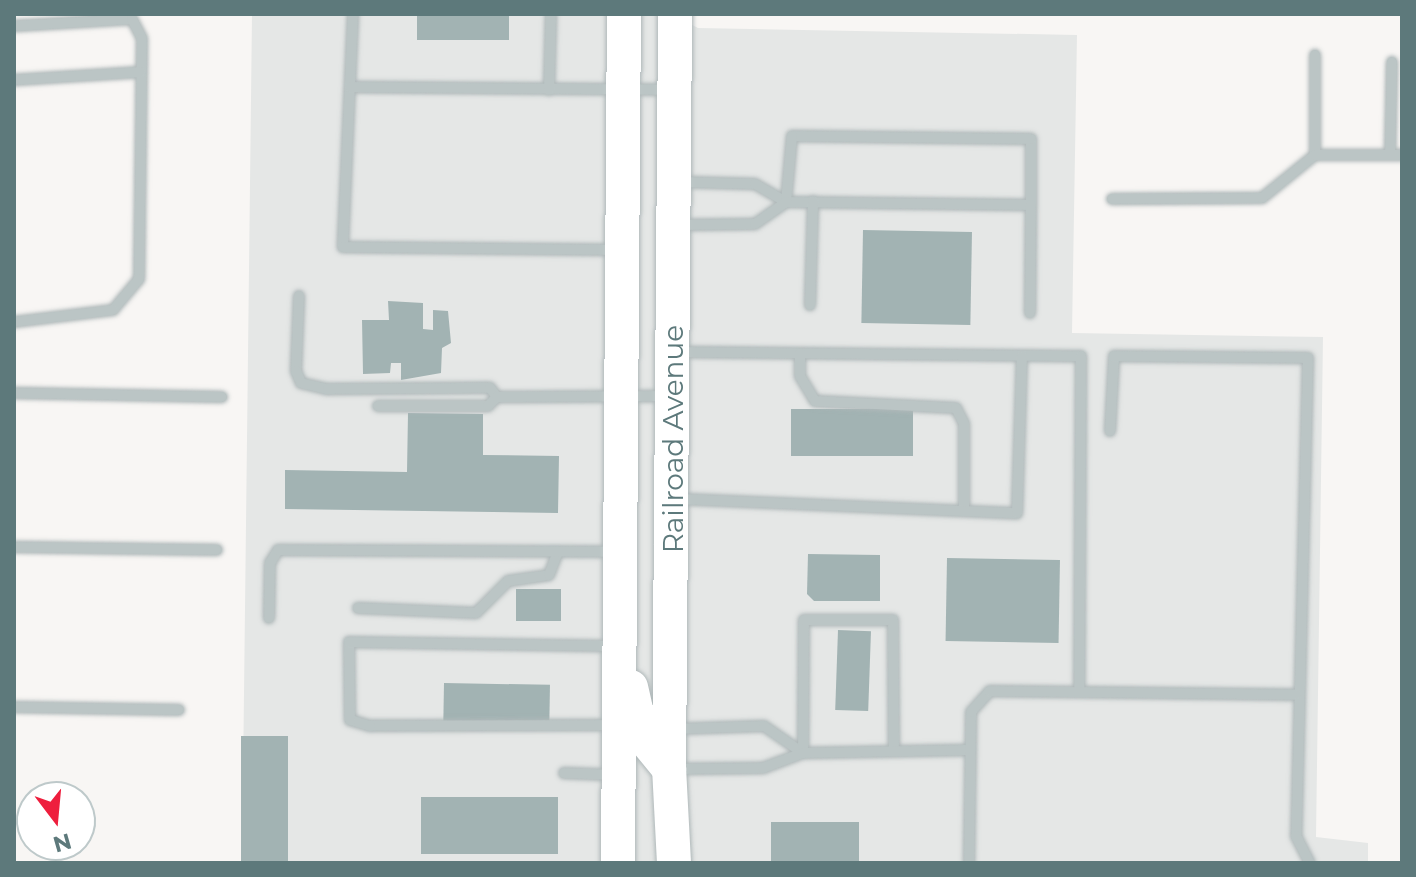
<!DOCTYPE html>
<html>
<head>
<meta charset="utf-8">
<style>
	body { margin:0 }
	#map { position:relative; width:1416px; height:877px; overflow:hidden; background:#f8f6f4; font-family:Montserrat,sans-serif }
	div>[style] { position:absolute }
	.built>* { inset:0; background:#e5e7e6 }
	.building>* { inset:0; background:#a2b3b3; transform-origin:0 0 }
	.roads { filter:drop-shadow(0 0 2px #afb8b9) drop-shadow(0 0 2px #afb8b9) }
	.service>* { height:10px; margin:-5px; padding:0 5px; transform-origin:5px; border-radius:5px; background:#bbc5c5 }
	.trunk>* { height:34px; margin:-17px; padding:0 17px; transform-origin:17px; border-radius:17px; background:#fff }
	span { translate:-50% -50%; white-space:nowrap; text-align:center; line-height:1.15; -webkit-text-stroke:8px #fff; paint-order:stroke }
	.street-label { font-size:28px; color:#5d797b }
	.frame { position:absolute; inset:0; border:16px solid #5d797b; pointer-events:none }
	.north { position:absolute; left:16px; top:781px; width:80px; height:80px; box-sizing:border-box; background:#fff; border:2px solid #bec9ca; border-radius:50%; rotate:164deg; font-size:22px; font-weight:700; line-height:32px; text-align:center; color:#5d797b }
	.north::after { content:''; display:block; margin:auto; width:28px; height:36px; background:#ee1e3d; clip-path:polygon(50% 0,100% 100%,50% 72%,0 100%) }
</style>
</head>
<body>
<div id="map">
	<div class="built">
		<i style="clip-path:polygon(252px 14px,671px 14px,698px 28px,1077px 35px,1072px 333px,1323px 337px,1316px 837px,1368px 843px,1368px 863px,242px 863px)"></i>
	</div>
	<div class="building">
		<i style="left:417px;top:14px;width:92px;height:26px"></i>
		<i style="left:863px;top:230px;width:109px;height:93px;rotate:1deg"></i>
		<i style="clip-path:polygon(388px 301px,423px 303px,423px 329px,433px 330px,433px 310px,448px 311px,451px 343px,442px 348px,441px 373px,401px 380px,401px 363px,391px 363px,390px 373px,363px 374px,362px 320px,389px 320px)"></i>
		<i style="left:791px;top:409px;width:122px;height:47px"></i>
		<i style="clip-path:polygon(408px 413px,483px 414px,483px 455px,559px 456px,558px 513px,285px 509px,285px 470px,407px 472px)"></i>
		<i style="clip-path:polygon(808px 554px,880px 555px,880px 601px,814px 601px,807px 594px)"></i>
		<i style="left:947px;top:558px;width:113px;height:83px;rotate:1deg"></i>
		<i style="left:516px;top:589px;width:45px;height:32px"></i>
		<i style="left:838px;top:630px;width:33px;height:80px;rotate:2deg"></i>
		<i style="left:444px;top:683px;width:106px;height:38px;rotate:1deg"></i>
		<i style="left:241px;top:736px;width:47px;height:127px"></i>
		<i style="left:421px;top:797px;width:137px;height:57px"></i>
		<i style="left:771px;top:822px;width:88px;height:41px"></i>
	</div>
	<div class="roads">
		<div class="service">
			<i style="left:353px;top:14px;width:233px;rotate:92.5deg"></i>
			<i style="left:343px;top:247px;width:275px;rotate:0.6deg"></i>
			<i style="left:14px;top:26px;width:118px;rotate:-3.4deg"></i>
			<i style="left:132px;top:19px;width:22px;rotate:63deg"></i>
			<i style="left:142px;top:39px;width:240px;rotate:90.7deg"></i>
			<i style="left:139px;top:279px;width:40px;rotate:130deg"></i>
			<i style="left:113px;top:310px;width:100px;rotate:173.1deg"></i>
			<i style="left:1315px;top:55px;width:100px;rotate:90deg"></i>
			<i style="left:14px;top:80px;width:127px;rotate:-3.6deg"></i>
			<i style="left:350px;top:87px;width:318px;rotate:0.5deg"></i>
			<i style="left:549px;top:90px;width:76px;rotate:-88.5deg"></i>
			<i style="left:1390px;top:155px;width:93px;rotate:-88.8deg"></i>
			<i style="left:680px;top:182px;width:75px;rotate:1.5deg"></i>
			<i style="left:755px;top:184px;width:36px;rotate:30deg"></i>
			<i style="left:786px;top:202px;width:245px;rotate:0.7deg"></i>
			<i style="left:1031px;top:205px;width:66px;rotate:-90deg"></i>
			<i style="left:1031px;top:139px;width:239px;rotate:-179.3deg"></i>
			<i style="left:792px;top:136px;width:66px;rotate:95.2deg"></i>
			<i style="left:1112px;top:199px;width:150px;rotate:-0.4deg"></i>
			<i style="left:1262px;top:198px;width:68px;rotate:-39.1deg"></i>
			<i style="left:1315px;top:155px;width:87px"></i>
			<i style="left:680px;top:225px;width:75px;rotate:-0.8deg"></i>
			<i style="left:755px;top:224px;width:38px;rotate:-35deg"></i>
			<i style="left:299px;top:296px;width:75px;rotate:92.3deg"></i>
			<i style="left:296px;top:371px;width:13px;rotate:67deg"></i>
			<i style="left:301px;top:383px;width:28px;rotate:13deg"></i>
			<i style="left:328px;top:389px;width:162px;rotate:-0.4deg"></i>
			<i style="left:490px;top:388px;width:11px;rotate:52deg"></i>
			<i style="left:810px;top:305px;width:104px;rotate:-88.3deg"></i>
			<i style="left:1030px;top:313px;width:108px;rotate:-89.5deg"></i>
			<i style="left:679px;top:352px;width:402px;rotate:0.6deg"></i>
			<i style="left:1081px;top:356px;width:336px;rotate:90.3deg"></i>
			<i style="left:800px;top:354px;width:22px;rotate:90deg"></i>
			<i style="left:800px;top:376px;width:29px;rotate:59deg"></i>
			<i style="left:815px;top:401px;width:141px;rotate:2.8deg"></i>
			<i style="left:956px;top:408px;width:18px;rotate:63deg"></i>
			<i style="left:964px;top:424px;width:86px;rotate:90deg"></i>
			<i style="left:14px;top:393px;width:208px;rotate:1.1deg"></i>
			<i style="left:378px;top:406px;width:110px"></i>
			<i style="left:488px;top:406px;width:13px;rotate:-45deg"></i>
			<i style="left:497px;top:397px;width:170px;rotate:-0.3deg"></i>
			<i style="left:1110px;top:431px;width:75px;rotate:-86.9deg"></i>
			<i style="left:1114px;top:356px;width:194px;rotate:0.6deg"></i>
			<i style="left:1308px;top:358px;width:478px;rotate:91.4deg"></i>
			<i style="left:1296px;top:836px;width:30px;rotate:63deg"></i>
			<i style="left:678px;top:499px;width:339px;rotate:2.4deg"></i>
			<i style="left:1017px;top:513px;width:157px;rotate:-88.2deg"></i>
			<i style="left:14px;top:547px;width:203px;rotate:0.8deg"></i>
			<i style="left:358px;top:608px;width:118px;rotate:2.4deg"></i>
			<i style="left:476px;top:613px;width:45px;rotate:-45deg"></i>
			<i style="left:508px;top:581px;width:41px;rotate:-8.3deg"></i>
			<i style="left:549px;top:575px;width:25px;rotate:-69deg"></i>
			<i style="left:269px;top:618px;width:55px;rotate:-89deg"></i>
			<i style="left:270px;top:563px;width:15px;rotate:-58deg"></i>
			<i style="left:278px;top:550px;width:337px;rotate:0.3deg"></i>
			<i style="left:14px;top:707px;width:165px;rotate:1deg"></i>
			<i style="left:613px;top:725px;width:243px;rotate:179.8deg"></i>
			<i style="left:370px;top:726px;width:21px;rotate:-163deg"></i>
			<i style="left:350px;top:720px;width:78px;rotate:-90.7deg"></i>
			<i style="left:349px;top:642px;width:266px;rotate:0.9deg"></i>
			<i style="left:674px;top:729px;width:90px;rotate:-1.9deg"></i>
			<i style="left:764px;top:726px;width:47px;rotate:34.7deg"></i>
			<i style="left:803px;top:753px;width:133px;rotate:-89.6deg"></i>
			<i style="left:804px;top:620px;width:89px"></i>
			<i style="left:893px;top:620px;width:131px;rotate:89.6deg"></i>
			<i style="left:674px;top:769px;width:89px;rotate:-0.6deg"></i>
			<i style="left:763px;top:768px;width:43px;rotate:-20.6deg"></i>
			<i style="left:803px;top:753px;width:166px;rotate:-1deg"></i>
			<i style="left:564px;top:773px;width:51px;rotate:2.2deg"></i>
			<i style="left:969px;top:863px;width:151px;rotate:-89.2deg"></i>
			<i style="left:971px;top:712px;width:28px;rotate:-48deg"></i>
			<i style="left:990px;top:691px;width:306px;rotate:0.7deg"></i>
		</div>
		<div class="trunk">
			<i style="left:631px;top:687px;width:50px;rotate:77.3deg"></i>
			<i style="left:642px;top:736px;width:43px;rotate:50.7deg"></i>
			<i style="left:618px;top:863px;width:849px;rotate:-89.6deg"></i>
			<i style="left:674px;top:863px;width:94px;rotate:-93deg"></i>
			<i style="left:669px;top:769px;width:755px;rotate:-89.54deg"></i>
		</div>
	</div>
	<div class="street-label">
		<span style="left:673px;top:439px;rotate:-90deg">Railroad Avenue</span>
	</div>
	<div class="frame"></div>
	<div class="north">N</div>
</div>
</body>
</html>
